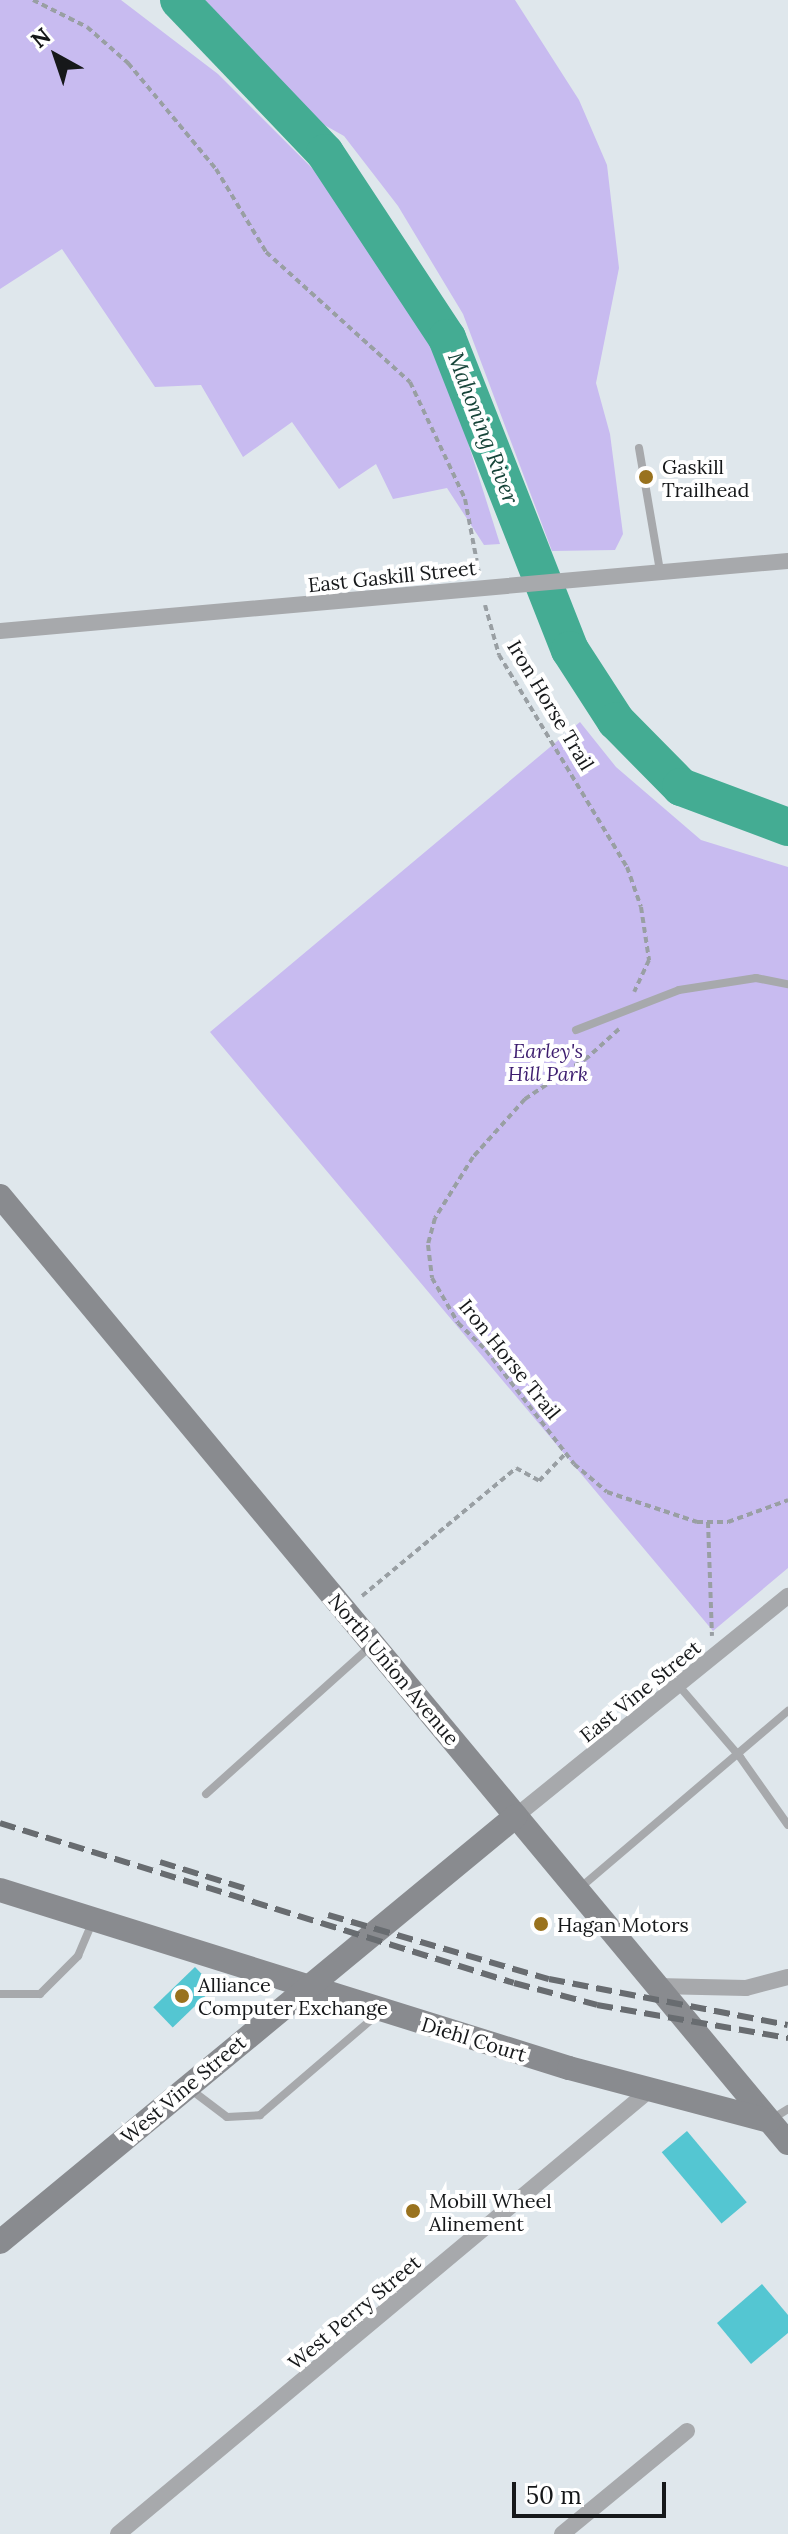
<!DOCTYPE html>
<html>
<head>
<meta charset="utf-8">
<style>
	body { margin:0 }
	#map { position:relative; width:788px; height:2534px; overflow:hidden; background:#dfe7ec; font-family:Lora,serif }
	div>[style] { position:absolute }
	.green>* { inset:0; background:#c8bbf0 }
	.river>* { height:38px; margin:-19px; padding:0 19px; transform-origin:19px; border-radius:19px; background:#44ac93 }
	.building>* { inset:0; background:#54c6d2; transform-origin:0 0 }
	.path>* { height:4px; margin-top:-2px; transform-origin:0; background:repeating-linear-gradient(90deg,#999fa3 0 6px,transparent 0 10px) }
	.lane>* { height:8px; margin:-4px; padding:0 4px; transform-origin:4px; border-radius:4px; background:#a7a9ac }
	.street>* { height:16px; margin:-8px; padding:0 8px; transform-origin:8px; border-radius:8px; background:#a7a9ac }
	.secondary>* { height:24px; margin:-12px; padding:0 12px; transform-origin:12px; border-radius:12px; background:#898b8f }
	.rail>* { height:6px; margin-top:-3px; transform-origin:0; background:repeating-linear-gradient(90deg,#686c70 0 16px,transparent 0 24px) }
	.dots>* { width:22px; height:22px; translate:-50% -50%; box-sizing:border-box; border:4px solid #fff; border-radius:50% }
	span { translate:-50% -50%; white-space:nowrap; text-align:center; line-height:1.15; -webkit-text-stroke:8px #fff; paint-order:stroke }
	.poi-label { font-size:20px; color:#16181a }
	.left { translate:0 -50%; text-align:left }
	.street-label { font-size:20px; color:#16181a }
	.park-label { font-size:20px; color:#3d1d6f; font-style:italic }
	.water-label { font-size:22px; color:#174439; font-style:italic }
	.north { position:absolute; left:16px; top:16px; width:80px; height:80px; -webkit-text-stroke:6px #fff; paint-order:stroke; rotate:320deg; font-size:22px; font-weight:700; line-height:32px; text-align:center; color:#16181a }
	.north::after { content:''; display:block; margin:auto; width:28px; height:36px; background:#16181a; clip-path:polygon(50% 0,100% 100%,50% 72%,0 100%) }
	.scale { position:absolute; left:512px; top:2482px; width:154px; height:36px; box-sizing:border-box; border:4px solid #16181a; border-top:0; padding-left:10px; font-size:24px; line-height:28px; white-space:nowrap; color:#16181a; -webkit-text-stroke:6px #fff; paint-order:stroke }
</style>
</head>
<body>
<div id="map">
	<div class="green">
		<i style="clip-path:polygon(0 0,121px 0,218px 74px,337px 193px,420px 316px,451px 389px,500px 544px,484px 545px,447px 488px,393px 499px,376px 464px,339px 489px,292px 422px,243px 457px,201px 385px,155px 387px,62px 249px,0 289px)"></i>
		<i style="clip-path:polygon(205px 0,515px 0,579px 100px,607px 165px,619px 268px,596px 383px,610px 434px,623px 534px,615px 550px,552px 551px,463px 314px,398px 206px,344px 136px,310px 117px)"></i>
		<i style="clip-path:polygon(580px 722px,616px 767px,701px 840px,788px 867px,788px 1568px,713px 1631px,210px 1032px)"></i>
	</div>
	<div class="river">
		<i style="left:179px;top:0;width:211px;rotate:46.3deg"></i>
		<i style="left:325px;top:153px;width:222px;rotate:56.6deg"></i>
		<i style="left:447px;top:338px;width:335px;rotate:68.5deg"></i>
		<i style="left:570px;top:650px;width:85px;rotate:57.1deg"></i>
		<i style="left:616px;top:721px;width:93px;rotate:45.4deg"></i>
		<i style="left:681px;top:787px;width:114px;rotate:20.5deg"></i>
	</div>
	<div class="building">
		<i style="left:195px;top:1967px;width:28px;height:58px;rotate:46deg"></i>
		<i style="left:687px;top:2131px;width:93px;height:33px;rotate:50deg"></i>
		<i style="clip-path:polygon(762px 2284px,788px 2315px,788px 2333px,751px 2364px,717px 2323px)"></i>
	</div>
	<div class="path">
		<i style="left:33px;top:0;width:60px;rotate:26.6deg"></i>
		<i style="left:87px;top:27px;width:55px;rotate:41.3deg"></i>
		<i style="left:128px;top:63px;width:138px;rotate:50.3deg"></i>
		<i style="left:216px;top:169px;width:97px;rotate:58.9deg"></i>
		<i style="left:266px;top:252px;width:194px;rotate:42.1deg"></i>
		<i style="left:410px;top:382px;width:129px;rotate:64.8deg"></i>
		<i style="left:465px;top:499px;width:75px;rotate:79.3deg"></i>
		<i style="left:485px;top:605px;width:52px;rotate:74.4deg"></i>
		<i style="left:499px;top:655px;width:248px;rotate:58.9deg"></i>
		<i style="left:627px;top:867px;width:42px;rotate:70.7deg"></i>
		<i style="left:641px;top:907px;width:54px;rotate:81.4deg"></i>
		<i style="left:649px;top:960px;width:35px;rotate:115deg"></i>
		<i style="left:619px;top:1029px;width:42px;rotate:137.9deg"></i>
		<i style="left:588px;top:1057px;width:76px;rotate:146.3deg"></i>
		<i style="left:525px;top:1099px;width:78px;rotate:131.9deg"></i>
		<i style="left:473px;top:1157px;width:72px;rotate:121.9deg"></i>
		<i style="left:435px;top:1218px;width:28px;rotate:105deg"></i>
		<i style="left:428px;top:1245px;width:33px;rotate:83deg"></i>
		<i style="left:432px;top:1278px;width:52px;rotate:60deg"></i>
		<i style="left:458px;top:1323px;width:39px;rotate:44deg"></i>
		<i style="left:486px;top:1350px;width:144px;rotate:52.3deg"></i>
		<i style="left:574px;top:1464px;width:43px;rotate:40.3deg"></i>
		<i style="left:607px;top:1492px;width:95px;rotate:18.4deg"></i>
		<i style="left:697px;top:1522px;width:31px"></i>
		<i style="left:728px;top:1522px;width:64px;rotate:-20.1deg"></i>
		<i style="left:708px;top:1522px;width:114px;rotate:88deg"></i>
		<i style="left:362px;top:1596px;width:200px;rotate:-39.7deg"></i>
		<i style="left:516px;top:1468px;width:26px;rotate:29deg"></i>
		<i style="left:539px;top:1481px;width:37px;rotate:-46deg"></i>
	</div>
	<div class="lane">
		<i style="left:639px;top:448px;width:125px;rotate:80.3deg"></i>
		<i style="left:576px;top:1030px;width:110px;rotate:-21.2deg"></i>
		<i style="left:679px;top:990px;width:78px;rotate:-8.9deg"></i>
		<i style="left:756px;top:978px;width:33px;rotate:11deg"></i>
		<i style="left:679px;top:1686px;width:94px;rotate:49.3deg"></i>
		<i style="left:740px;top:1757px;width:83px;rotate:54.8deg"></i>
		<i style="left:206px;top:1794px;width:220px;rotate:-41.9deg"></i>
		<i style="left:581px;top:1887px;width:272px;rotate:-40.4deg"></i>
		<i style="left:0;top:1994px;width:40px"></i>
		<i style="left:40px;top:1994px;width:54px;rotate:-45deg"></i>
		<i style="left:78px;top:1956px;width:38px;rotate:-67deg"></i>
		<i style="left:190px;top:2089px;width:46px;rotate:37.1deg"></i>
		<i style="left:227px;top:2117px;width:33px;rotate:-3deg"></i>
		<i style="left:260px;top:2115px;width:158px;rotate:-40.6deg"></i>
		<i style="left:772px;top:2119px;width:19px;rotate:-32deg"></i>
	</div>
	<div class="street">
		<i style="left:0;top:631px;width:791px;rotate:-5.08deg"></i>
		<i style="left:516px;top:1816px;width:350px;rotate:-39deg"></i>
		<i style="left:657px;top:1986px;width:89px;rotate:1.3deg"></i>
		<i style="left:746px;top:1988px;width:43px;rotate:-14.7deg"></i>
		<i style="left:118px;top:2534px;width:694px;rotate:-39.86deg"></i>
		<i style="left:562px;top:2534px;width:162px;rotate:-39.5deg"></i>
	</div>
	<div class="secondary">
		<i style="left:0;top:1196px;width:1232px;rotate:50.24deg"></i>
		<i style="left:0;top:1890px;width:596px;rotate:17.37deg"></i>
		<i style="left:569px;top:2068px;width:207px;rotate:14.8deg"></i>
		<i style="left:0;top:2242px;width:669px;rotate:-39.54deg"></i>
	</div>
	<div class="rail">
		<i style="left:0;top:1823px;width:538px;rotate:17.29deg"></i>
		<i style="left:514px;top:1983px;width:86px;rotate:14.8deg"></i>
		<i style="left:597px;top:2005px;width:194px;rotate:9.8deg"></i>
		<i style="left:160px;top:1862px;width:88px;rotate:17.2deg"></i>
		<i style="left:328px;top:1915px;width:230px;rotate:16.2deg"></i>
		<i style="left:549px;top:1979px;width:243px;rotate:10.9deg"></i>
	</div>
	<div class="dots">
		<i style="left:646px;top:477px;background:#99721e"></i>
		<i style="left:541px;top:1924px;background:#99721e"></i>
		<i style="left:182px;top:1996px;background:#99721e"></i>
		<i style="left:413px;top:2211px;background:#99721e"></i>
	</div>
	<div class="poi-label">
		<span class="left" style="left:662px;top:478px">Gaskill<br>Trailhead</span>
		<span class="left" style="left:557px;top:1924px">Hagan Motors</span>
		<span class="left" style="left:198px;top:1996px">Alliance<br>Computer Exchange</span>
		<span class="left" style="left:429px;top:2212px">Mobill Wheel<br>Alinement</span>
	</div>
	<div class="street-label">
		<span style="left:392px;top:576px;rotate:-6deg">East Gaskill Street</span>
		<span style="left:551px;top:705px;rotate:59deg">Iron Horse Trail</span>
		<span style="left:510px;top:1359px;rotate:51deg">Iron Horse Trail</span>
		<span style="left:394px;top:1669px;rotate:50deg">North Union Avenue</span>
		<span style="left:640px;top:1691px;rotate:-39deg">East Vine Street</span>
		<span style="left:474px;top:2039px;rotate:17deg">Diehl Court</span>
		<span style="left:183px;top:2089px;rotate:-40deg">West Vine Street</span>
		<span style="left:354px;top:2312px;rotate:-40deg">West Perry Street</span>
	</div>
	<div class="park-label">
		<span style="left:548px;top:1062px">Earley's<br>Hill Park</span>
	</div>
	<div class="water-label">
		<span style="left:483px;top:428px;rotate:69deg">Mahoning River</span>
	</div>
	<div class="north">N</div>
	<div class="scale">50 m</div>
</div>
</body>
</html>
